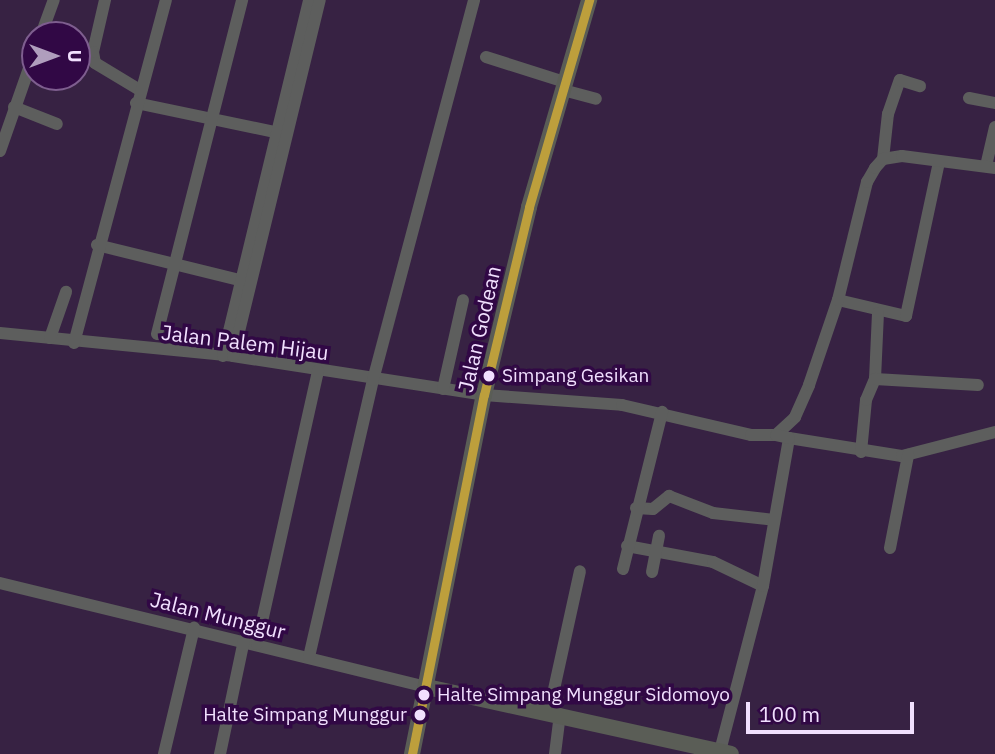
<!DOCTYPE html>
<html>
<head>
<meta charset="utf-8">
<style>
	body { margin:0 }
	#map { position:relative; width:995px; height:754px; overflow:hidden; background:#372243; font-family:"IBM Plex Sans",sans-serif }
	div>[style] { position:absolute }
	.minor>* { height:12px; margin:-6px; padding:0 6px; transform-origin:6px; border-radius:6px; background:#5d5e5d }
	.major>* { height:16px; margin:-8px; padding:0 8px; transform-origin:8px; border-radius:8px; background:#5a5d56 }
	.bus-1>* { height:9px; margin:-4.5px; padding:0 4.5px; transform-origin:4.5px; border-radius:4.5px; background:#bd9f3c }
	.dots>* { width:19px; height:19px; translate:-50% -50%; box-sizing:border-box; border:4px solid #310845; border-radius:50% }
	span { translate:-50% -50%; white-space:nowrap; text-align:center; line-height:1.15; -webkit-text-stroke:7px #310845; paint-order:stroke }
	.bus-label { font-size:19px; color:#f1e0fe }
	.left { translate:0 -50%; text-align:left }
	.right { translate:-100% -50%; text-align:right }
	.street-label { font-size:21px; color:#f1e0fe }
	.north { position:absolute; left:21px; top:21px; width:70px; height:70px; box-sizing:border-box; background:#310845; border:2px solid #7e5e8f; border-radius:50%; rotate:90deg; font-size:19px; font-weight:700; line-height:28px; text-align:center; color:#f1e0fe }
	.north::after { content:''; display:block; margin:auto; width:24px; height:32px; background:#b09ebd; clip-path:polygon(50% 0,100% 100%,50% 72%,0 100%) }
	.scale { position:absolute; left:746px; top:702px; width:168px; height:32px; box-sizing:border-box; border:4px solid #f1e0fe; border-top:0; padding-left:9px; font-size:21px; line-height:24px; white-space:nowrap; color:#f1e0fe; -webkit-text-stroke:5px #310845; paint-order:stroke }
</style>
</head>
<body>
<div id="map">
	<div class="minor">
		<i style="left:105px;top:0;width:53px;rotate:103deg"></i>
		<i style="left:93px;top:52px;width:11px;rotate:80deg"></i>
		<i style="left:95px;top:63px;width:52px;rotate:31deg"></i>
		<i style="left:41px;top:35px;width:37px;rotate:-70deg"></i>
		<i style="left:486px;top:57px;width:83px;rotate:17.6deg"></i>
		<i style="left:563px;top:90px;width:34px;rotate:15deg"></i>
		<i style="left:969px;top:98px;width:26px;rotate:11deg"></i>
		<i style="left:136px;top:103px;width:152px;rotate:11.8deg"></i>
		<i style="left:14px;top:107px;width:46px;rotate:21.6deg"></i>
		<i style="left:0;top:151px;width:106px;rotate:-70.7deg"></i>
		<i style="left:883px;top:159px;width:45px;rotate:-83.7deg"></i>
		<i style="left:888px;top:114px;width:36px;rotate:-71deg"></i>
		<i style="left:900px;top:80px;width:21px;rotate:17deg"></i>
		<i style="left:986px;top:166px;width:40px;rotate:-77deg"></i>
		<i style="left:97px;top:245px;width:147px;rotate:13.8deg"></i>
		<i style="left:838px;top:300px;width:70px;rotate:13.2deg"></i>
		<i style="left:906px;top:316px;width:157px;rotate:-77.9deg"></i>
		<i style="left:0;top:333px;width:234px;rotate:5.6deg"></i>
		<i style="left:233px;top:356px;width:254px;rotate:8.8deg"></i>
		<i style="left:484px;top:395px;width:138px;rotate:4.1deg"></i>
		<i style="left:622px;top:405px;width:132px;rotate:13.1deg"></i>
		<i style="left:751px;top:435px;width:25px"></i>
		<i style="left:776px;top:435px;width:26px;rotate:-43deg"></i>
		<i style="left:795px;top:417px;width:35px;rotate:-66deg"></i>
		<i style="left:809px;top:385px;width:90px;rotate:-71.2deg"></i>
		<i style="left:838px;top:300px;width:122px;rotate:-76.2deg"></i>
		<i style="left:867px;top:182px;width:16px;rotate:-60deg"></i>
		<i style="left:875px;top:168px;width:12px;rotate:-48deg"></i>
		<i style="left:883px;top:159px;width:19px;rotate:-9deg"></i>
		<i style="left:902px;top:156px;width:94px;rotate:7.4deg"></i>
		<i style="left:157px;top:334px;width:345px;rotate:-75.7deg"></i>
		<i style="left:50px;top:338px;width:49px;rotate:-70.8deg"></i>
		<i style="left:74px;top:343px;width:355px;rotate:-75deg"></i>
		<i style="left:223px;top:356px;width:366px;rotate:-76.4deg"></i>
		<i style="left:233px;top:356px;width:366px;rotate:-76.3deg"></i>
		<i style="left:875px;top:379px;width:66px;rotate:-87.4deg"></i>
		<i style="left:443px;top:389px;width:91px;rotate:-77.3deg"></i>
		<i style="left:789px;top:438px;width:114px;rotate:9.1deg"></i>
		<i style="left:902px;top:456px;width:96px;rotate:-14.5deg"></i>
		<i style="left:861px;top:452px;width:52px;rotate:-84.5deg"></i>
		<i style="left:866px;top:400px;width:23px;rotate:-67deg"></i>
		<i style="left:875px;top:379px;width:103px;rotate:3.3deg"></i>
		<i style="left:636px;top:508px;width:17px;rotate:3deg"></i>
		<i style="left:653px;top:509px;width:21px;rotate:-39deg"></i>
		<i style="left:669px;top:496px;width:47px;rotate:21.1deg"></i>
		<i style="left:713px;top:513px;width:61px;rotate:6.5deg"></i>
		<i style="left:627px;top:546px;width:87px;rotate:10.5deg"></i>
		<i style="left:713px;top:562px;width:55px;rotate:25.6deg"></i>
		<i style="left:890px;top:548px;width:95px;rotate:-79deg"></i>
		<i style="left:623px;top:569px;width:162px;rotate:-76deg"></i>
		<i style="left:652px;top:572px;width:37px;rotate:-79deg"></i>
		<i style="left:0;top:583px;width:439px;rotate:13.7deg"></i>
		<i style="left:257px;top:644px;width:280px;rotate:-77.4deg"></i>
		<i style="left:309px;top:657px;width:284px;rotate:-77deg"></i>
		<i style="left:373px;top:380px;width:393px;rotate:-75.1deg"></i>
		<i style="left:549px;top:712px;width:144px;rotate:-77.6deg"></i>
		<i style="left:720px;top:751px;width:171px;rotate:-75.4deg"></i>
		<i style="left:763px;top:586px;width:150px;rotate:-80deg"></i>
		<i style="left:789px;top:438px;width:13px;rotate:-167deg"></i>
		<i style="left:164px;top:754px;width:130px;rotate:-76.6deg"></i>
		<i style="left:220px;top:754px;width:116px;rotate:-78.1deg"></i>
		<i style="left:555px;top:754px;width:40px;rotate:-82.9deg"></i>
	</div>
	<div class="major">
		<i style="left:427px;top:687px;width:311px;rotate:12.4deg"></i>
		<i style="left:412px;top:754px;width:366px;rotate:-78.7deg"></i>
		<i style="left:484px;top:395px;width:193px;rotate:-76.5deg"></i>
		<i style="left:529px;top:207px;width:216px;rotate:-73.8deg"></i>
	</div>
	<div class="bus-1">
		<i style="left:412px;top:754px;width:366px;rotate:-78.7deg"></i>
		<i style="left:484px;top:395px;width:193px;rotate:-76.5deg"></i>
		<i style="left:529px;top:207px;width:216px;rotate:-73.8deg"></i>
	</div>
	<div class="dots">
		<i style="left:489px;top:376px;background:#f1e0fe"></i>
		<i style="left:424px;top:695px;background:#f1e0fe"></i>
		<i style="left:420px;top:715px;background:#f1e0fe"></i>
	</div>
	<div class="bus-label">
		<span class="left" style="left:502px;top:376px">Simpang Gesikan</span>
		<span class="left" style="left:437px;top:695px">Halte Simpang Munggur Sidomoyo</span>
		<span class="right" style="left:407px;top:715px">Halte Simpang Munggur</span>
	</div>
	<div class="street-label">
		<span style="left:479px;top:329px;rotate:-77deg">Jalan Godean</span>
		<span style="left:245px;top:342px;rotate:7deg">Jalan Palem Hijau</span>
		<span style="left:218px;top:615px;rotate:14deg">Jalan Munggur</span>
	</div>
	<div class="north">U</div>
	<div class="scale">100 m</div>
</div>
</body>
</html>
